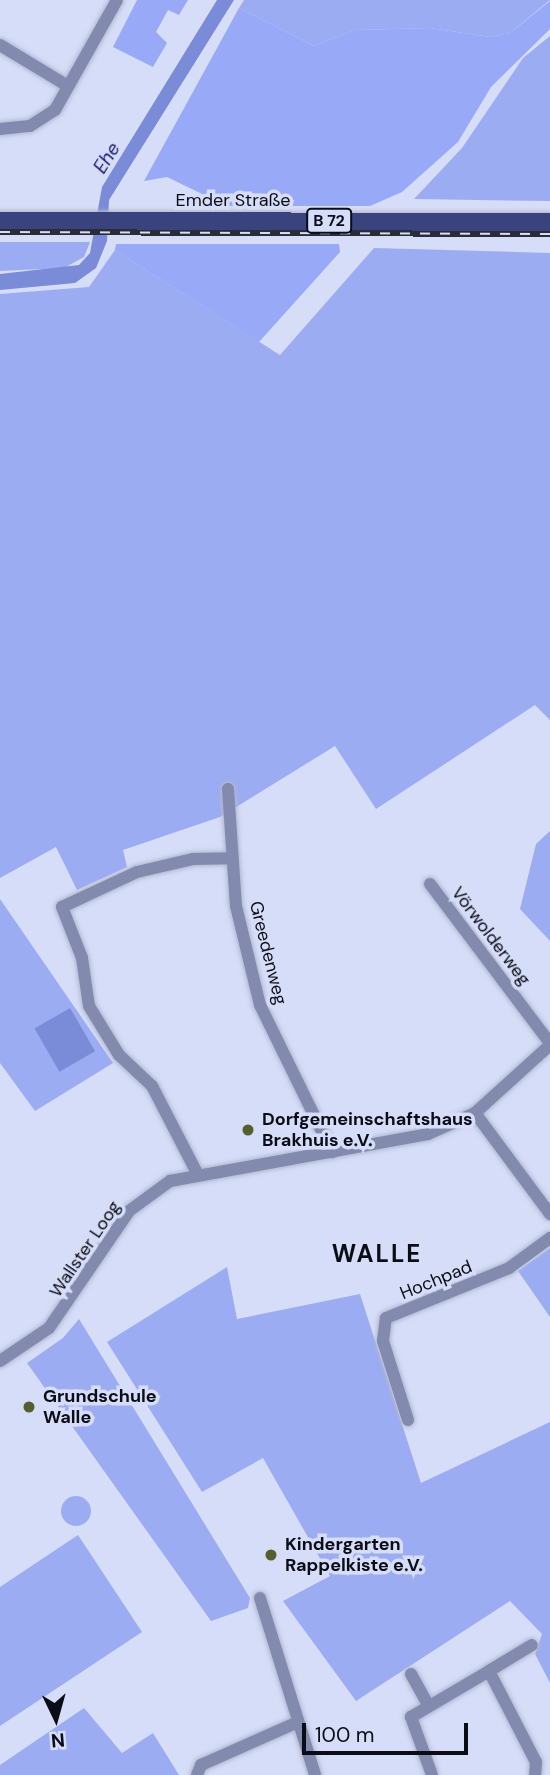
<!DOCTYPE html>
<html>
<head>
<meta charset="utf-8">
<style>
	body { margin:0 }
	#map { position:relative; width:550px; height:1775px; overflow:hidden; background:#d6ddf8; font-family:"DM Sans",sans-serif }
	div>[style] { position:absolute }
	.green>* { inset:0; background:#9bacf3 }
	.round { border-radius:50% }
	.forest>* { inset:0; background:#97a9f7 }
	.water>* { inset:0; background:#7a8bd7; transform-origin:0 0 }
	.roads { filter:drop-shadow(0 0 2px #b1b8cf) drop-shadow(0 0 2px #b1b8cf) }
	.minor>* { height:12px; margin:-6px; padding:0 6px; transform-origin:6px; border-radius:6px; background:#828bad }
	.primary>* { height:18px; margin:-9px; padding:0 9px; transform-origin:9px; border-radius:9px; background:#39447f }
	.rail>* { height:6px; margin-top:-3px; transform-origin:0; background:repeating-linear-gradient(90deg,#d6ddf8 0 10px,#2a2c38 0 20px); box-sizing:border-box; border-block:2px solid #2a2c38 }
	.dots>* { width:19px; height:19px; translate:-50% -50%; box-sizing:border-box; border:4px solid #d6ddf8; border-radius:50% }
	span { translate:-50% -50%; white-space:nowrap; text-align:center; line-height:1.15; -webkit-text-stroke:7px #d6ddf8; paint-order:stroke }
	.shield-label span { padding:2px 5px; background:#d6ddf8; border:2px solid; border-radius:5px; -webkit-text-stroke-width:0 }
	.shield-label { font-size:16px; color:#0b0d16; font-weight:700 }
	.street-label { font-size:18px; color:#0b0d16 }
	.poi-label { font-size:18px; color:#0b0d16; font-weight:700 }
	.left { translate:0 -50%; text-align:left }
	.water-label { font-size:19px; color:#1a1870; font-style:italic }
	.district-label { font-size:24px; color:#0b0d16; font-weight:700; letter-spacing:2px }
	.north { position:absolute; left:21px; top:1684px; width:70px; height:70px; -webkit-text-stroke:5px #d6ddf8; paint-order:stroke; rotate:175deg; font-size:19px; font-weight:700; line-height:28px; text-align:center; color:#0b0d16 }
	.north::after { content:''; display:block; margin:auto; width:24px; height:32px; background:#0b0d16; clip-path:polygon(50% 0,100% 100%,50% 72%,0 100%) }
	.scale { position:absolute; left:302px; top:1723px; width:166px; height:32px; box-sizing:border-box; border:4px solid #0b0d16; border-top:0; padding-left:9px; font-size:21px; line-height:24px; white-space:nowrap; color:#0b0d16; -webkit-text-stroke:5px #d6ddf8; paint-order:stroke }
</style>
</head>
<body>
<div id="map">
	<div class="green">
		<i style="clip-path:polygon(244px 0,550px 0,510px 33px,490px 37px,430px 28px,355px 30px,314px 46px,239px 8px)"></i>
		<i style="clip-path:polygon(550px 36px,550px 201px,414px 199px,462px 148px,523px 58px)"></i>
		<i style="clip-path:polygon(0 242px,90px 242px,84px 257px,64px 268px,0 271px)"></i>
		<i style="clip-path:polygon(374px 248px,550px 253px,550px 720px,535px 705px,376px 809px,335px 746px,220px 817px,123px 850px,127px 867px,77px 890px,56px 847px,0 878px,0 294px,89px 287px,115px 250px,280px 355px)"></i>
		<i style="clip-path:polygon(550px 831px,550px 941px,520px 909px,536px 844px)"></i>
		<i style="clip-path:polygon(0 899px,113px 1063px,35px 1111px,0 1063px)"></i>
		<i style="clip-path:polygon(550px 1248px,550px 1317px,518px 1271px)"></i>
		<i style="clip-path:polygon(227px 1267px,237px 1319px,360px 1294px,421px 1483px,550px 1422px,550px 1683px,535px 1654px,542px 1634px,510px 1601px,356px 1701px,283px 1601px,330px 1576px,263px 1458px,202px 1492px,107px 1342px)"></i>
		<i style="clip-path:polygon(79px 1319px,250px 1598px,248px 1608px,211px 1621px,27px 1363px,63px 1338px)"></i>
		<i class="round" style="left:61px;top:1496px;width:30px;height:30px"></i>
		<i style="clip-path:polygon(78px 1535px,142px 1632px,0 1726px,0 1587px)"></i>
		<i style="clip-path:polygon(84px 1708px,122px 1753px,153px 1733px,179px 1775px,0 1775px,0 1765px)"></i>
	</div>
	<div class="forest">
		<i style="clip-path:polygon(137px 0,188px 0,179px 15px,168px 10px,156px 32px,167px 43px,153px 67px,113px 47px)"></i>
		<i style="clip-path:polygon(550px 1px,550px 29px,491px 87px,458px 142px,402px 192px,370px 206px,227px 206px,167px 177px,144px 181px,239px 8px,314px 46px,355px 30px,430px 28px,490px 37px,510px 33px)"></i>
		<i style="clip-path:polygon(116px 244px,339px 244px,340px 252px,259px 342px,115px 250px)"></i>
	</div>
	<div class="water">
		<i style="clip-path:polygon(217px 0,234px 0,109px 200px,107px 241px,96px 268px,75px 283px,0 290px,0 274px,79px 265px,90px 253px,102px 187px)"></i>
		<i style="left:70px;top:1008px;width:50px;height:41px;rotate:60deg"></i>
	</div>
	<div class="roads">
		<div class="minor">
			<i style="left:0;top:45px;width:79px;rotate:31.1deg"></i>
			<i style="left:0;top:129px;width:30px;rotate:-6deg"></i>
			<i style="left:30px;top:126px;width:30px;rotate:-33deg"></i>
			<i style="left:55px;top:110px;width:126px;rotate:-60.6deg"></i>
			<i style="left:228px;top:789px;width:117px;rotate:86.1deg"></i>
			<i style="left:236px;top:906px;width:102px;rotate:76.4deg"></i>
			<i style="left:260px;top:1005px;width:164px;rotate:63.9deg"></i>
			<i style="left:430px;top:884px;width:199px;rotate:53deg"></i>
			<i style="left:475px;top:1113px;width:126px;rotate:53.4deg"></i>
			<i style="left:197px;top:1173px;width:98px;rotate:-117.3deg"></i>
			<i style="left:152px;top:1086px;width:45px;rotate:-136.8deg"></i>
			<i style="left:119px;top:1055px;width:57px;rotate:-121.5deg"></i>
			<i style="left:89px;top:1006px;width:49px;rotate:-98.3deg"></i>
			<i style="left:82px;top:958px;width:55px;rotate:-111.4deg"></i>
			<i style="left:62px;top:907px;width:83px;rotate:-25deg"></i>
			<i style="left:137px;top:872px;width:57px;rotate:-13.1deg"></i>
			<i style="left:193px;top:859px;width:39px;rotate:-1deg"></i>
			<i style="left:0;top:1361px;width:59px;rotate:-34deg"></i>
			<i style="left:49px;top:1328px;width:142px;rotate:-55.6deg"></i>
			<i style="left:129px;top:1211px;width:51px;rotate:-36.2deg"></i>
			<i style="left:170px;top:1181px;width:262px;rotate:-10.3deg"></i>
			<i style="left:428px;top:1134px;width:51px;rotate:-24.1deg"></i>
			<i style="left:475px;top:1113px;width:101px;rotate:-42.2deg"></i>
			<i style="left:408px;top:1420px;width:83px;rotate:-107.6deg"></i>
			<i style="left:383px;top:1341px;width:23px;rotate:-83deg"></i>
			<i style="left:386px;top:1318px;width:133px;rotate:-22.1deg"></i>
			<i style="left:509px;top:1268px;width:51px;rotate:-36.2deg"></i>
			<i style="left:260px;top:1598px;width:185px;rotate:72.7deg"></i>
			<i style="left:489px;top:1671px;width:50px;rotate:-31.2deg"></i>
			<i style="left:411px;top:1674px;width:35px;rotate:61deg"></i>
			<i style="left:197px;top:1775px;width:11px;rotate:-68deg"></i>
			<i style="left:201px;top:1765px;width:106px;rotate:-23.9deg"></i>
			<i style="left:432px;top:1775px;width:62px;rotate:-109.9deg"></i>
			<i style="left:411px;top:1717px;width:91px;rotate:-30.5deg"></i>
			<i style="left:489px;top:1671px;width:102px;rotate:62.7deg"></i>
			<i style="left:536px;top:1762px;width:13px;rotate:94deg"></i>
		</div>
		<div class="primary">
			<i style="left:0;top:221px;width:550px;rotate:0.1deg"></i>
		</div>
	</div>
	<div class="rail">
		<i style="left:0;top:232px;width:550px;rotate:0.21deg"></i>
	</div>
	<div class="dots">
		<i style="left:248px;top:1130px;background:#575e2d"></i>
		<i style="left:29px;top:1407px;background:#575e2d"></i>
		<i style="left:271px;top:1555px;background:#575e2d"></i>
	</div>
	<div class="shield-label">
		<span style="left:329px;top:221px">B 72</span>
	</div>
	<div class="street-label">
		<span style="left:233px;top:200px">Emder Straße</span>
		<span style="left:491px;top:936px;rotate:53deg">Vörwolderweg</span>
		<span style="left:268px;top:953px;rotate:76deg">Greedenweg</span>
		<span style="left:85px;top:1249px;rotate:-56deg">Wallster Loog</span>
		<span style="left:436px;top:1280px;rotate:-22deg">Hochpad</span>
	</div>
	<div class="poi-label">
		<span class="left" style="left:262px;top:1130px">Dorfgemeinschaftshaus<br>Brakhuis e.V.</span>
		<span class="left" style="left:43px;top:1407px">Grundschule<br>Walle</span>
		<span class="left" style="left:285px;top:1555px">Kindergarten<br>Rappelkiste e.V.</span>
	</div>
	<div class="water-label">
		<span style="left:107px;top:158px;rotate:-58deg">Ehe</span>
	</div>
	<div class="district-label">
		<span style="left:377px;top:1254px">WALLE</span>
	</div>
	<div class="north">N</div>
	<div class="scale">100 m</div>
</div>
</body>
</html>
